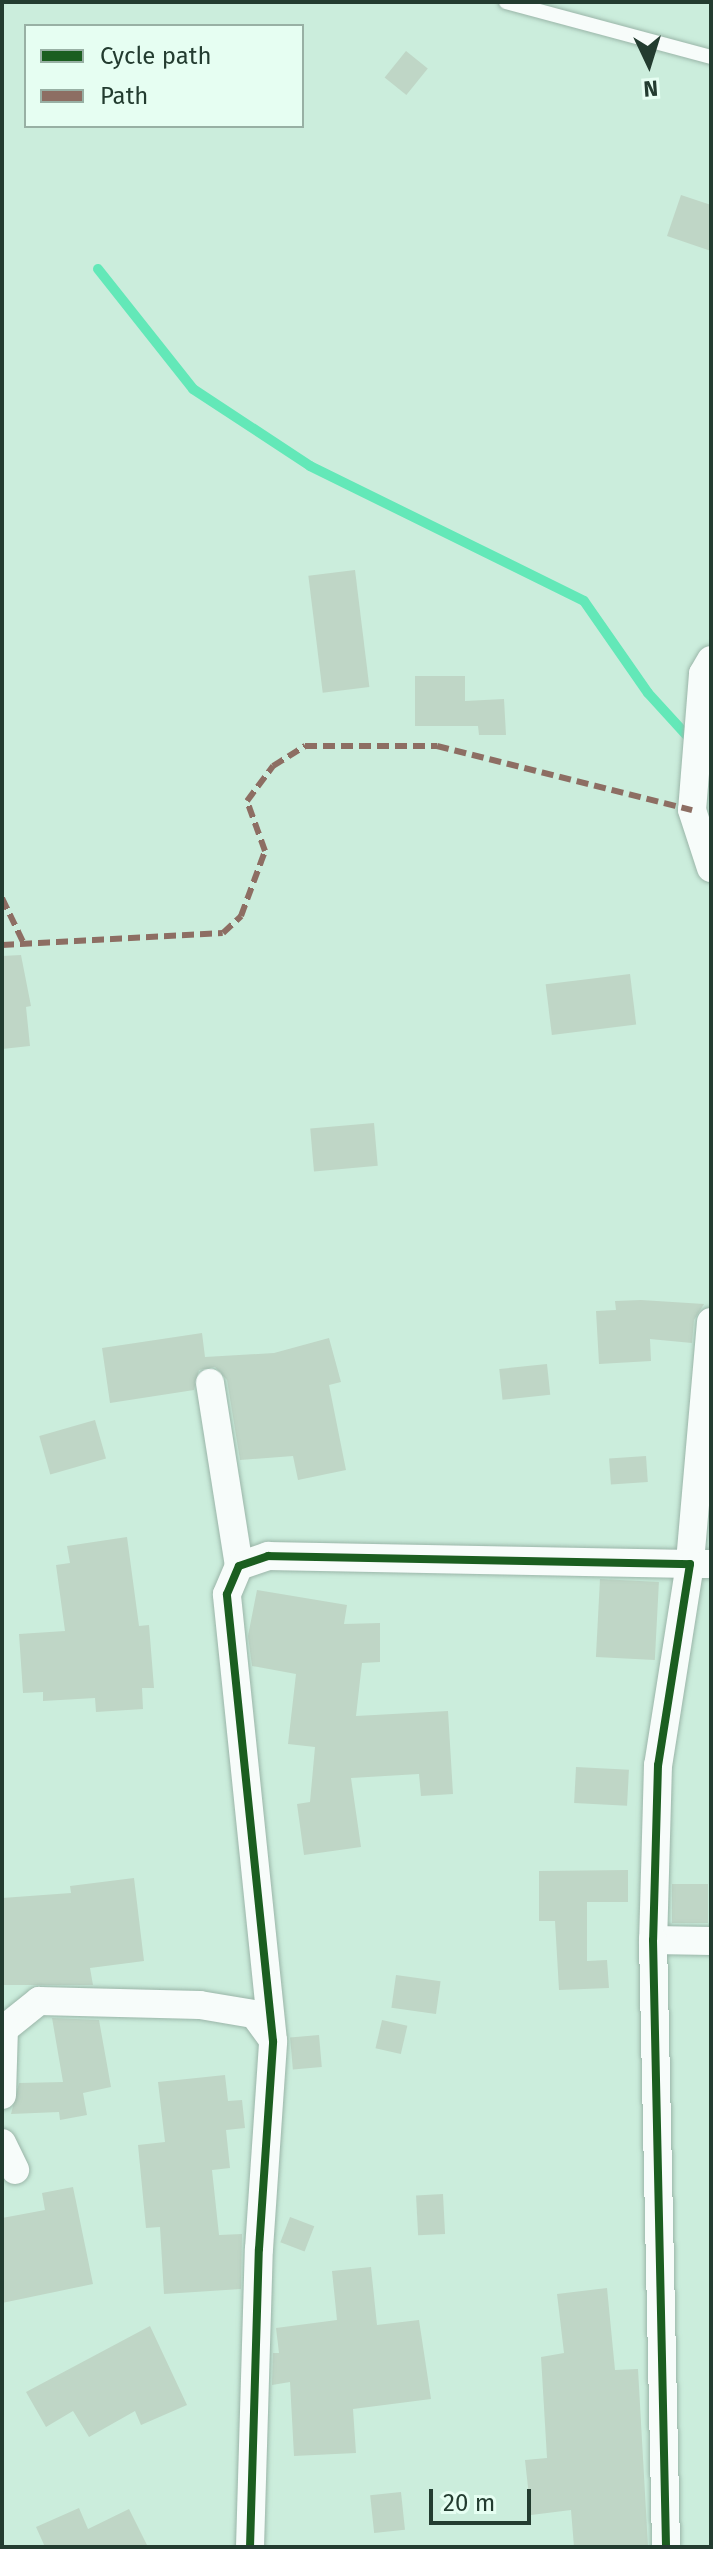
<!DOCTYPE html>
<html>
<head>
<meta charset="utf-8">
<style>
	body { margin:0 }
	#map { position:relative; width:713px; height:2549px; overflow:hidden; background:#cbeddc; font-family:"Fira Sans",sans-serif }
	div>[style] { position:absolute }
	.stream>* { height:10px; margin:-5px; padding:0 5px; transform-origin:5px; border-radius:5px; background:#63e8b8 }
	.building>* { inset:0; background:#bfd6c6; transform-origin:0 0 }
	.roads { filter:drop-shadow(0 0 2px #9ab5a8) drop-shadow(0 0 2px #9ab5a8) }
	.lane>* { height:14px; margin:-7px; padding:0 7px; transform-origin:7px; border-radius:7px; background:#f7fcfa }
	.street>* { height:28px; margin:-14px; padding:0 14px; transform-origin:14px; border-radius:14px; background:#f7fcfa }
	.quiet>* { height:6px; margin-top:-3px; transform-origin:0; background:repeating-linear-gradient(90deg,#8d6e63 0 12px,transparent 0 18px) }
	.cycleway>* { height:8px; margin:-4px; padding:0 4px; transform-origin:4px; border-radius:4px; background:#1b5e20 }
	span { translate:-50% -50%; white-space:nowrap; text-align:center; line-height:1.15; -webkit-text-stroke:7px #e6fef2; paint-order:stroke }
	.frame { position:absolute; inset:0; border:4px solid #233c30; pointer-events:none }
	.legend { position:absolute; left:24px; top:24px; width:280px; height:104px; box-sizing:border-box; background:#e6fef2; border:2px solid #98b0a4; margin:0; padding:10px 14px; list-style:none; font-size:24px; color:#233c30 }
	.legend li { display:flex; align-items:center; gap:16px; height:40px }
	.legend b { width:40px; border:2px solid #98b0a4 }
	.north { position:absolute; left:609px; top:24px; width:80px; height:80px; -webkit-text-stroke:6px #e6fef2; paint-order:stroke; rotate:176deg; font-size:22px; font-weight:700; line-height:32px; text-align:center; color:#233c30 }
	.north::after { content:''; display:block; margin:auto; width:28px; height:36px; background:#233c30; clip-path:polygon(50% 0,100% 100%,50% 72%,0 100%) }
	.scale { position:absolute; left:429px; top:2489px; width:102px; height:36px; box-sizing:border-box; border:4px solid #233c30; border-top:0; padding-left:10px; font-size:24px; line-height:28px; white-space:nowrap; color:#233c30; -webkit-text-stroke:6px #e6fef2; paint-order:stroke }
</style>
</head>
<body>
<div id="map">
	<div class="stream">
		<i style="left:98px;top:269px;width:153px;rotate:51.6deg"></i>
		<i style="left:193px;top:389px;width:140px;rotate:33.3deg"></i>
		<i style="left:310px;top:466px;width:305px;rotate:26.2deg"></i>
		<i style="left:584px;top:601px;width:112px;rotate:55.2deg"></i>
		<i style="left:648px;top:693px;width:93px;rotate:47.6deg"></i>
	</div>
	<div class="building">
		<i style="left:406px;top:51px;width:28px;height:34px;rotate:39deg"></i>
		<i style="clip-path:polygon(681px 195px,711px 205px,711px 251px,667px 236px)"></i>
		<i style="left:355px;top:570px;width:118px;height:47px;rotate:83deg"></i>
		<i style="clip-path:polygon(415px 676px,465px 676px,465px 701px,504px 699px,506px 735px,479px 735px,478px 726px,415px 726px)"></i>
		<i style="clip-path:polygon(21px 955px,31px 1006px,26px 1007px,30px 1046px,2px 1049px,2px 956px)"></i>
		<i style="left:630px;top:974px;width:51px;height:85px;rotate:83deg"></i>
		<i style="left:374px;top:1123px;width:43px;height:64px;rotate:85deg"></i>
		<i style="clip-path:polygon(641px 1300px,704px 1304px,694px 1320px,692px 1343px,650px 1339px,651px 1361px,599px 1364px,596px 1311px,616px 1310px,615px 1301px)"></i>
		<i style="clip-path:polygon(202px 1333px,205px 1357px,274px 1353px,329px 1338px,341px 1382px,329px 1385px,346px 1470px,298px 1480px,293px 1456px,240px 1460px,227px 1380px,215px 1367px,199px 1370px,194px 1390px,110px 1403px,102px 1348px)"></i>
		<i style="left:547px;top:1364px;width:31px;height:48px;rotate:84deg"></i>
		<i style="left:95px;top:1420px;width:40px;height:58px;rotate:74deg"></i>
		<i style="left:646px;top:1456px;width:26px;height:37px;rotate:86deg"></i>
		<i style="clip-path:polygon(127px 1537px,139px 1626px,149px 1625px,154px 1688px,142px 1688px,143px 1709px,96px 1712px,95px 1698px,43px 1701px,43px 1692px,23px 1693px,19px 1634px,65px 1631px,56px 1565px,70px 1563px,67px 1546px)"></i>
		<i style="left:600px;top:1579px;width:59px;height:78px;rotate:3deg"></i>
		<i style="clip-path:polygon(257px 1590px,347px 1605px,344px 1624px,380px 1623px,380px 1662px,362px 1663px,356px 1716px,448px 1711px,453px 1794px,421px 1796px,419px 1774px,351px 1778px,361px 1847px,304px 1855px,297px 1804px,310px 1802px,315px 1747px,288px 1744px,296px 1674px,252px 1666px,248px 1636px)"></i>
		<i style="left:576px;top:1767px;width:53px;height:36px;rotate:3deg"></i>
		<i style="clip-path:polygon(628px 1870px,628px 1902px,587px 1902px,587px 1961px,607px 1960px,609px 1988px,559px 1990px,555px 1921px,539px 1921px,539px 1871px)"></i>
		<i style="clip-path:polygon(134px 1878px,144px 1961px,90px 1968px,93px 1985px,2px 1985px,2px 1898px,71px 1893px,70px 1886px)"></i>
		<i style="left:672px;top:1884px;width:36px;height:39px"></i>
		<i style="left:396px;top:1975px;width:45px;height:33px;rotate:8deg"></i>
		<i style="clip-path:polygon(52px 2018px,99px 2020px,111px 2087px,83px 2093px,87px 2115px,60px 2120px,59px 2112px,11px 2114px,19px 2083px,63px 2082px)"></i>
		<i style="left:382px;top:2020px;width:26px;height:29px;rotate:13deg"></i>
		<i style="left:319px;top:2035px;width:32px;height:29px;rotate:85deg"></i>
		<i style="clip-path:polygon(225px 2075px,228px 2101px,242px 2100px,245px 2128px,226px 2130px,230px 2168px,212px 2170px,219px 2235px,242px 2234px,241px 2289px,164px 2294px,160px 2227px,146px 2228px,138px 2145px,165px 2142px,158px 2082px)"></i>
		<i style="clip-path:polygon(73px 2187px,93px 2284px,2px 2303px,2px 2218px,45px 2210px,42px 2193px)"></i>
		<i style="left:443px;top:2194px;width:40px;height:27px;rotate:87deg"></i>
		<i style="left:290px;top:2217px;width:26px;height:27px;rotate:21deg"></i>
		<i style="clip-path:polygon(371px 2267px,377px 2325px,419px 2320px,431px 2399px,353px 2409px,356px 2453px,294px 2456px,290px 2382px,272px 2385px,273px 2353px,279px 2353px,276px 2328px,337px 2320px,332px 2271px)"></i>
		<i style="clip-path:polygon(607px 2288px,615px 2370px,638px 2369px,648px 2547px,574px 2547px,571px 2510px,531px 2515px,525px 2460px,547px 2458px,541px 2357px,564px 2353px,557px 2294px)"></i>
		<i style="clip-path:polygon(150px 2326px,187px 2405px,141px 2425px,135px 2411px,89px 2437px,73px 2411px,46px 2427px,26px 2392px)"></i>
		<i style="left:401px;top:2492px;width:38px;height:31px;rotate:84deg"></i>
		<i style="clip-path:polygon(79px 2508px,88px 2529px,129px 2509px,148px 2547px,45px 2547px,36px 2527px)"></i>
	</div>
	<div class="roads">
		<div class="lane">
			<i style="left:506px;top:2px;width:212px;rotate:15deg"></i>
		</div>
		<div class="street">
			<i style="left:711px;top:660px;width:16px;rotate:120deg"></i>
			<i style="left:703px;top:674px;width:136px;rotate:94.6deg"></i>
			<i style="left:692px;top:810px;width:61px;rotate:71.9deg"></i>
			<i style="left:711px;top:1322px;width:243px;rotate:95deg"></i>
			<i style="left:690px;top:1564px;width:21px"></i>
			<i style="left:210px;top:1383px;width:185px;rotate:81deg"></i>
			<i style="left:653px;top:1940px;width:58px;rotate:1deg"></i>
			<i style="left:2px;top:2095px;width:66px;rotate:-88.3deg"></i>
			<i style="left:4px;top:2029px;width:45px;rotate:-38.7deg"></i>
			<i style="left:39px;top:2001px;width:161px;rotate:1.4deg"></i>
			<i style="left:200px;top:2005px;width:55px;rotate:9.5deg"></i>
			<i style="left:254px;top:2014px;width:32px;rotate:54deg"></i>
			<i style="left:2px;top:2143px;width:30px;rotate:64deg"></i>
			<i style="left:250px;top:2547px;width:298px;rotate:-88.3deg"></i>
			<i style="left:259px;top:2249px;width:208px;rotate:-86.1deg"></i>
			<i style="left:273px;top:2041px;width:449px;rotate:-95.9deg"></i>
			<i style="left:227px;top:1594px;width:30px;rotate:-67deg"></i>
			<i style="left:239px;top:1566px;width:31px;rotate:-19deg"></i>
			<i style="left:268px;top:1556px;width:422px;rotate:1.1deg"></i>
			<i style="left:690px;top:1564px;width:204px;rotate:99deg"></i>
			<i style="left:658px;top:1765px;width:175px;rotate:91.6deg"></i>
			<i style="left:653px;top:1940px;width:607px;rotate:88.77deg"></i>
		</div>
	</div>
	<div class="quiet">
		<i style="left:2px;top:898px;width:51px;rotate:64.4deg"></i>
		<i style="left:2px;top:945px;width:221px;rotate:-3.1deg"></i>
		<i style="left:223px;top:933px;width:25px;rotate:-43deg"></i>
		<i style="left:241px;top:916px;width:69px;rotate:-69.7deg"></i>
		<i style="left:265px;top:851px;width:53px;rotate:-109.8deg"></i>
		<i style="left:247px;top:801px;width:44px;rotate:-53.4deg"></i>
		<i style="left:273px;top:766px;width:38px;rotate:-32deg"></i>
		<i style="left:305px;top:746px;width:132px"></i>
		<i style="left:437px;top:746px;width:263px;rotate:14.1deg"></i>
	</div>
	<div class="cycleway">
		<i style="left:250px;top:2547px;width:298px;rotate:-88.3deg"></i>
		<i style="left:259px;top:2249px;width:208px;rotate:-86.1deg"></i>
		<i style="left:273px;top:2041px;width:449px;rotate:-95.9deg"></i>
		<i style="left:227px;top:1594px;width:30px;rotate:-67deg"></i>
		<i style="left:239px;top:1566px;width:31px;rotate:-19deg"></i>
		<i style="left:268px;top:1556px;width:422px;rotate:1.1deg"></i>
		<i style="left:690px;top:1564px;width:204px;rotate:99deg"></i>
		<i style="left:658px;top:1765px;width:175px;rotate:91.6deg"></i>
		<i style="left:653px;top:1940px;width:607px;rotate:88.77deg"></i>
	</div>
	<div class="frame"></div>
	<ul class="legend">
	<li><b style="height:10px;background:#1b5e20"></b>Cycle path</li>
	<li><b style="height:10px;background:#8d6e63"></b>Path</li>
	</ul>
	<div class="north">N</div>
	<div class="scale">20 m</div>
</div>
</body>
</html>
